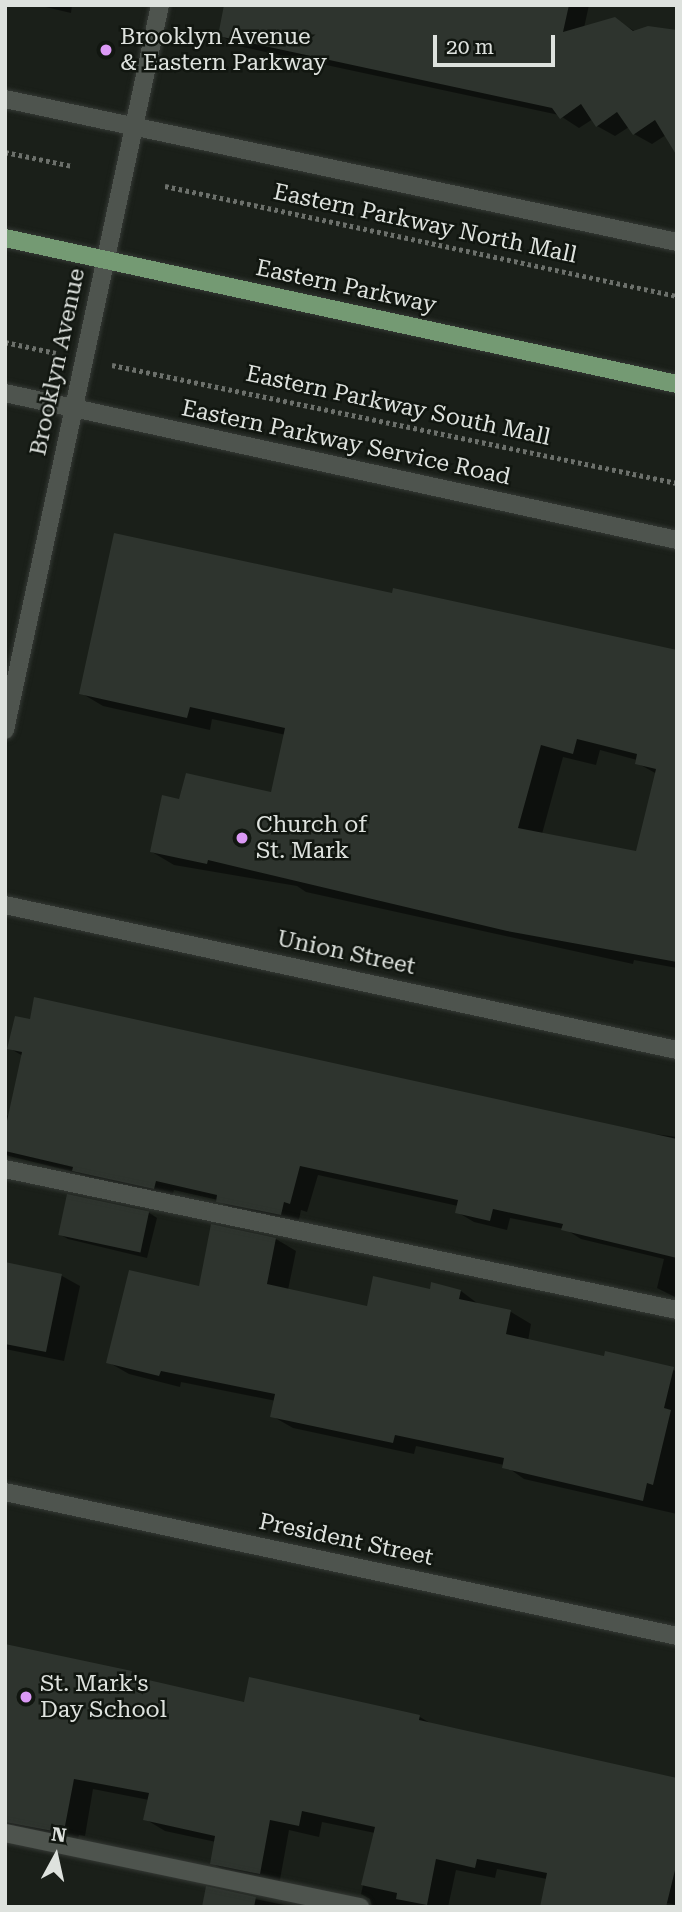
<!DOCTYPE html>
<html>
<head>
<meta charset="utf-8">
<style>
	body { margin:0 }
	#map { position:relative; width:682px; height:1912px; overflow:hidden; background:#1a1f19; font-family:"Roboto Serif",serif }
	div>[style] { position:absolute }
	.shadow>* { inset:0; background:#0007 }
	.building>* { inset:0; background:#2e342e; transform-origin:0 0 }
	.path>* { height:4.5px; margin-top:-2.25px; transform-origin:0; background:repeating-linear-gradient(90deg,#6c706b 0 3.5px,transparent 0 7px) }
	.roads { filter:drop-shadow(0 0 2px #353935) drop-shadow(0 0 2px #353935) }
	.service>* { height:18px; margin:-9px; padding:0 9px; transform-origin:9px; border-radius:9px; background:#4e544e }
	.minor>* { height:18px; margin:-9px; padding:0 9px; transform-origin:9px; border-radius:9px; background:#4e544e }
	.primary>* { height:18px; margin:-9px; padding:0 9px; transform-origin:9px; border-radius:9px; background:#749a73 }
	.dots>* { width:19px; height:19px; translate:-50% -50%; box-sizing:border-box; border:4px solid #111610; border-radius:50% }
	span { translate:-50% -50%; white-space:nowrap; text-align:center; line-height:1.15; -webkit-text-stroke:5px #111610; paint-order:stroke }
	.poi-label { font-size:23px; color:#dee2de }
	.left { translate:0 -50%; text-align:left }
	.street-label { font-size:23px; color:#dee2de }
	.frame { position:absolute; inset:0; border:7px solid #dee2de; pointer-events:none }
	.north { position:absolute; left:21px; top:1821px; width:70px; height:70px; -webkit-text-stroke:5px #111610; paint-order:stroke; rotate:8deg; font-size:19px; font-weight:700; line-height:28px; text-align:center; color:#dee2de }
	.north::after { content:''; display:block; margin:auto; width:24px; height:32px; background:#dee2de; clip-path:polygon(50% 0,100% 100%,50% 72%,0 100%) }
	.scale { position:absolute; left:433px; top:35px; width:122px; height:32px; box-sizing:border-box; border:4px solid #dee2de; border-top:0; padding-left:9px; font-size:21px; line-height:24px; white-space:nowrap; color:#dee2de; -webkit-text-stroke:5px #111610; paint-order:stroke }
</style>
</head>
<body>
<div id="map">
	<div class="shadow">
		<i style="clip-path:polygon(37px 5px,72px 5px,71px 13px)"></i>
		<i style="clip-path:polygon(226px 5px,589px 5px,584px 28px,615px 19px,636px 32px,666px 135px,652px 144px,634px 134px,629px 127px,615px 136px,597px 126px,593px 119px,579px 128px,559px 115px,238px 46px,220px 35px)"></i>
		<i style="clip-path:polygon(evenodd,677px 654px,677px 968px,634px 960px,633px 964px,306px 892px,297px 886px,174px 865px,152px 852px,180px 801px,273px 794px,286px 735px,212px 719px,210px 730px,103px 706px,81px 693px,677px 654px,600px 750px,637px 760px,637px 763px,657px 774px,638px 853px,542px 834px,563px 757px,596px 765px,600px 750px)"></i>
		<i style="clip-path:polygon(9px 1048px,677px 1137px,677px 1298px,657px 1288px,664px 1259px,581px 1239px,565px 1229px,510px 1218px,507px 1230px,474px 1222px,457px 1212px,458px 1206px,318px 1175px,307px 1212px,301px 1210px,298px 1224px,235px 1211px,218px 1200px,174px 1190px,172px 1197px,92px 1181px,78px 1173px,9px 1156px,5px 1154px,5px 1115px,10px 1116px,23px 1056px)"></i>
		<i style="clip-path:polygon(148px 1212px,157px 1218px,147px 1258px,68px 1239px,59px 1234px)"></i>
		<i style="clip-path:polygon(276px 1239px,296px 1251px,288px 1290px,368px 1308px,431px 1291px,461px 1291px,481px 1306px,511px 1312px,531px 1324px,528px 1341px,677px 1371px,677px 1514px,524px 1479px,504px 1465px,416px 1446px,414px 1454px,293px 1428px,272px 1416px,276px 1401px,181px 1382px,180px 1387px,129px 1374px,108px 1362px,200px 1288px)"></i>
		<i style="clip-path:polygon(5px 1263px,62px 1276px,80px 1286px,64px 1361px,5px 1349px)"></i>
		<i style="clip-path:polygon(5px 1646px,132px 1673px,147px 1682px,246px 1704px,251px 1679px,420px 1717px,435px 1726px,677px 1780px,677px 1905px,497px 1869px,495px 1878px,456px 1870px,448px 1907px,372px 1907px,370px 1899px,361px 1894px,375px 1833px,322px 1822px,319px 1837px,289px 1830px,279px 1885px,232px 1875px,212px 1863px,216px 1842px,165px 1831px,145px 1819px,149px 1800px,93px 1789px,85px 1836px,79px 1835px,77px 1842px,5px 1833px)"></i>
		<i style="clip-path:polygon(207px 1889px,294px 1907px,204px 1907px)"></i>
	</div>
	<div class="building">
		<i style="clip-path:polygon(224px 5px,569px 5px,563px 32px,615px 17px,633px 31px,648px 26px,677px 30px,677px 156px,655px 120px,633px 135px,617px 112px,596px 127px,581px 104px,560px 119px,552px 108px,218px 36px)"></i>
		<i style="clip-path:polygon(evenodd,114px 533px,392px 593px,393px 588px,677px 650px,677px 962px,507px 931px,208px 860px,207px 864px,150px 852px,162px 795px,179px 799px,186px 773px,271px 792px,285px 728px,190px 707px,187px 718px,79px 694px,114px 533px,577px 739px,637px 754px,635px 764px,656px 769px,636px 851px,518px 828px,541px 745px,573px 754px,577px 739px)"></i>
		<i style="clip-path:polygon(34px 997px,677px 1139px,677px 1258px,561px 1230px,563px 1224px,493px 1209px,490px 1221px,455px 1213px,458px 1200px,300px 1166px,290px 1204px,284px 1202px,281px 1215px,216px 1202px,217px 1195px,156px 1181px,154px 1189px,72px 1171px,73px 1167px,5px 1151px,5px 1130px,22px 1052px,7px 1049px,15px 1016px,30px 1019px)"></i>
		<i style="left:67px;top:1194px;width:84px;height:42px;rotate:12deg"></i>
		<i style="clip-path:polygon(211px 1224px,276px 1238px,267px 1284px,367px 1306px,373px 1276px,430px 1289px,431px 1282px,461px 1290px,459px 1299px,511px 1310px,506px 1334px,604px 1356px,605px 1351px,674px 1367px,664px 1408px,671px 1410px,653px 1485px,647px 1483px,643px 1501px,502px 1468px,504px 1458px,395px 1435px,393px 1443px,270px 1417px,275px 1394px,161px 1371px,159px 1376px,106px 1363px,129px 1270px,199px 1286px)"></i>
		<i style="clip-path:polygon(5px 1262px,62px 1274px,46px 1352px,5px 1344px)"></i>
		<i style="clip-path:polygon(5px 1644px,132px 1671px,131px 1676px,244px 1702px,249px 1677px,420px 1715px,419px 1720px,677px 1778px,677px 1862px,666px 1907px,540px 1907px,547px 1873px,477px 1859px,475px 1868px,436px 1859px,427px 1905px,396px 1899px,397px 1893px,361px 1885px,375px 1827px,302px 1811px,299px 1826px,270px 1820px,260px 1874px,210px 1864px,215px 1836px,143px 1820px,149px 1793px,74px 1779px,65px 1826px,59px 1825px,58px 1832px,5px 1822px)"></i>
		<i style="clip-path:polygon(206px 1886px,256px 1897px,254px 1907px,202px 1907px)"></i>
	</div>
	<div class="path">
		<i style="left:5px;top:152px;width:68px;rotate:11.8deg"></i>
		<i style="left:165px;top:186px;width:524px;rotate:12.13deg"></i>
		<i style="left:5px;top:342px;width:52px;rotate:12.2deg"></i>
		<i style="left:112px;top:365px;width:577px;rotate:11.8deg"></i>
	</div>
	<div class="roads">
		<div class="service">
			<i style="left:5px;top:1169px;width:687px;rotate:11.85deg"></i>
			<i style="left:5px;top:1833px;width:363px;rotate:11.8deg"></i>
		</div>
		<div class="minor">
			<i style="left:5px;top:99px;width:687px;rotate:12.01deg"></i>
			<i style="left:5px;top:393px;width:688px;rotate:12.34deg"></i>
			<i style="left:5px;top:730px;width:741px;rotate:-77.93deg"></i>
			<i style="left:5px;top:905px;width:687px;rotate:12.18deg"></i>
			<i style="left:5px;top:1492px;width:687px;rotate:12.09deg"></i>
		</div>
		<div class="primary">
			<i style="left:5px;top:238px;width:688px;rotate:12.26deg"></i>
		</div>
	</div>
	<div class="dots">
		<i style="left:106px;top:50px;background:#db99f5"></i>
		<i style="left:242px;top:838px;background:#db99f5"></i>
		<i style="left:26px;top:1697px;background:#db99f5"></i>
	</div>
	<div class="poi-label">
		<span class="left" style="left:120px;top:50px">Brooklyn Avenue<br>&amp; Eastern Parkway</span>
		<span class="left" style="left:256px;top:838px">Church of<br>St. Mark</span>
		<span class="left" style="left:40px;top:1697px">St. Mark's<br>Day School</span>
	</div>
	<div class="street-label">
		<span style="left:425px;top:224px;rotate:12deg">Eastern Parkway North Mall</span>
		<span style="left:346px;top:287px;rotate:12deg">Eastern Parkway</span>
		<span style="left:58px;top:362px;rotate:-78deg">Brooklyn Avenue</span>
		<span style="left:398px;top:406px;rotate:12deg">Eastern Parkway South Mall</span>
		<span style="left:346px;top:443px;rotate:12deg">Eastern Parkway Service Road</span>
		<span style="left:346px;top:953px;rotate:12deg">Union Street</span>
		<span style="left:346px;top:1540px;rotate:12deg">President Street</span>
	</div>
	<div class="frame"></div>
	<div class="north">N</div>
	<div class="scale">20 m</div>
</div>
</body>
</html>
